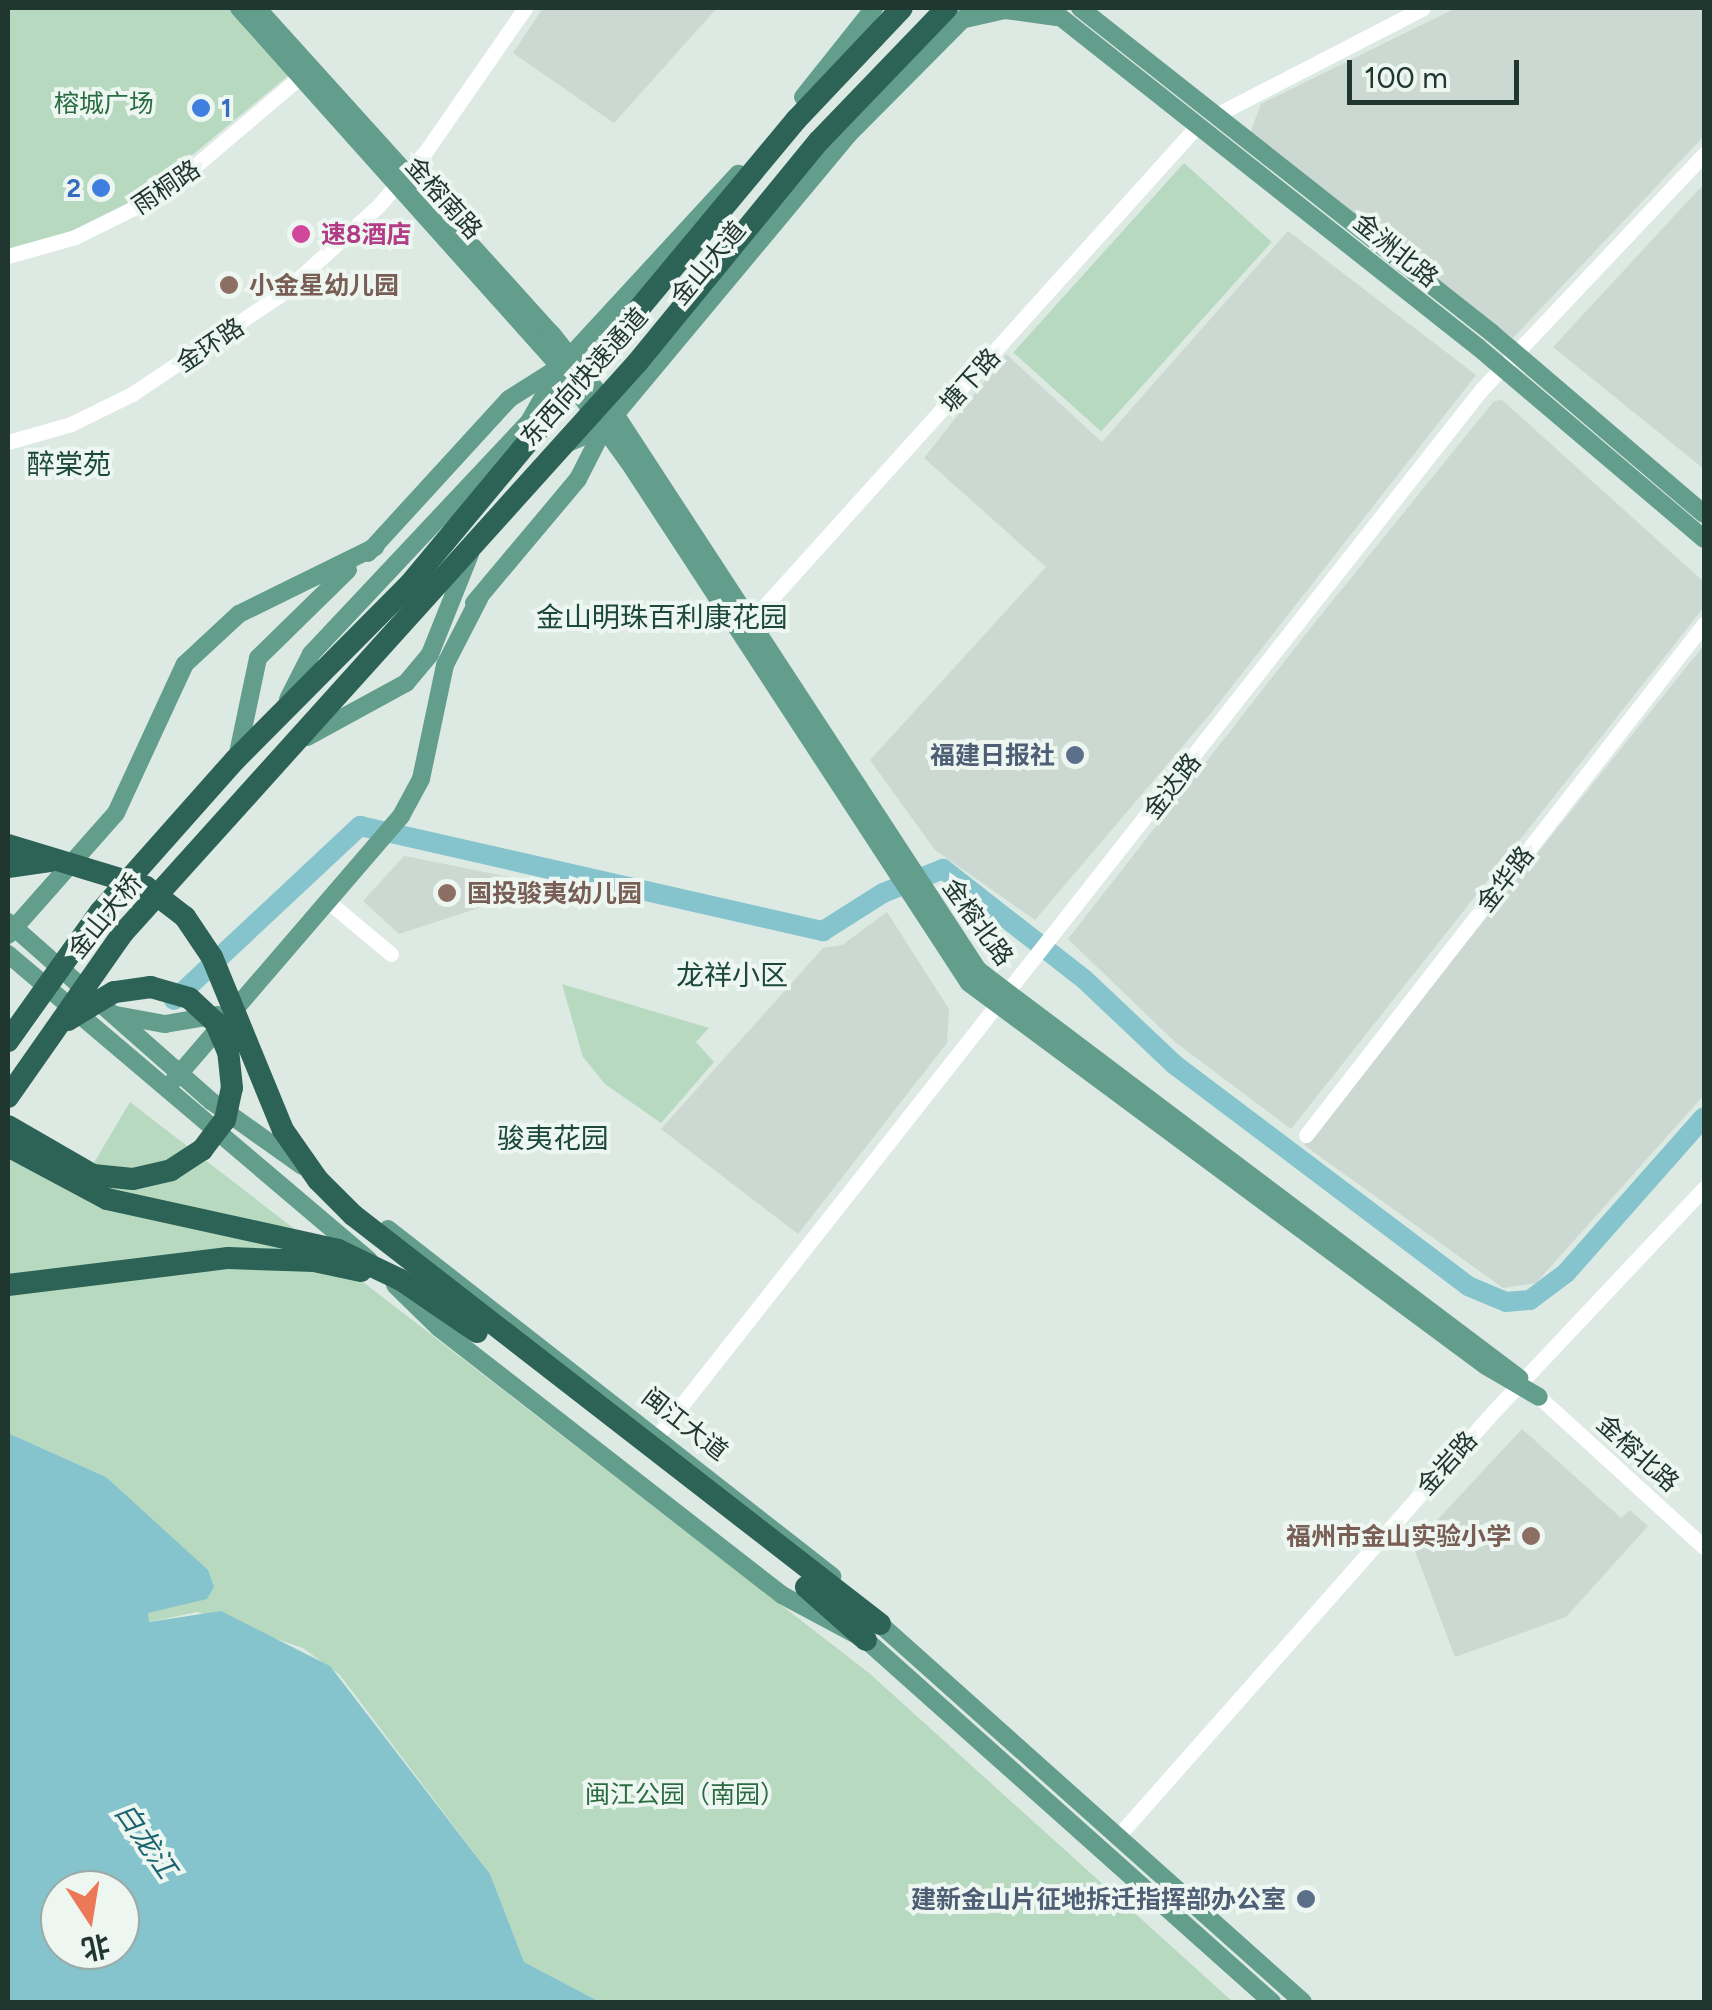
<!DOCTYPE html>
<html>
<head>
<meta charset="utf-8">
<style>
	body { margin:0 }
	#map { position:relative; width:1712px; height:2010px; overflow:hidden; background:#dde9e3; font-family:Figtree,"Noto Sans SC",sans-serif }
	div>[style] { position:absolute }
	.built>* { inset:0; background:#ccd8d2 }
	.green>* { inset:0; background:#b6d9bf; transform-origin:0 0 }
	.water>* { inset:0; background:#86c4cd }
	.river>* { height:20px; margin:-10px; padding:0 10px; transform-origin:10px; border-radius:10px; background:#86c4cd }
	.minor>* { height:15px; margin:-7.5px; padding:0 7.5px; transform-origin:7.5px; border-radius:7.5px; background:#fff }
	.major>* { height:18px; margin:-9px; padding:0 9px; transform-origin:9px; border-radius:9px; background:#639d8c }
	.highway>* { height:22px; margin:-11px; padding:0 11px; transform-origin:11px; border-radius:11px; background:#2d6256 }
	.dots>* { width:28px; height:28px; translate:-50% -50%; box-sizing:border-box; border:5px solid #edf6f1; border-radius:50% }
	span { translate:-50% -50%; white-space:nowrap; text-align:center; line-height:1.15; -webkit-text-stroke:8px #edf6f1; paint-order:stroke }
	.park-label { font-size:25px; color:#2c6c43 }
	.shop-label { font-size:25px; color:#366cbe; font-weight:700 }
	.left { translate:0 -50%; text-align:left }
	.right { translate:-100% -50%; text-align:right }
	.street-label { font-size:25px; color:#203730 }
	.hotel-label { font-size:25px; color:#b23c85; font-weight:700 }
	.education-label { font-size:25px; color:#785e54; font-weight:700 }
	.service-label { font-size:25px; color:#4e5e75; font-weight:700 }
	.neighbourhood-label { font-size:28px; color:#1d483c }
	.water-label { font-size:28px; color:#1d6470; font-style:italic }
	.frame { position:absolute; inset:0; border:10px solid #203730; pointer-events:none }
	.north { position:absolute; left:40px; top:1870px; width:100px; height:100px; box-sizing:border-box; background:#edf6f1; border:2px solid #9baaa4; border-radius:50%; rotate:168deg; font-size:28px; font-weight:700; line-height:40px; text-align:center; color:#203730 }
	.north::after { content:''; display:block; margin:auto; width:35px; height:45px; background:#ed7857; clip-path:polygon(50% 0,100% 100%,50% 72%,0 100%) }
	.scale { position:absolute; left:1347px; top:60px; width:172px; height:45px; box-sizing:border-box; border:5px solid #203730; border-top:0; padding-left:12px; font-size:30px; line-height:35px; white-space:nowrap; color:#203730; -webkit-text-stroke:8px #edf6f1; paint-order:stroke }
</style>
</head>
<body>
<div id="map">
	<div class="built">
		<i style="clip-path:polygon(543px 8px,717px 8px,614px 123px,513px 53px)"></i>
		<i style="clip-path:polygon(1456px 8px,1704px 8px,1704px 136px,1513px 338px,1250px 133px,1261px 104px)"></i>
		<i style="clip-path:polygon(1701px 187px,1704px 190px,1704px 469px,1553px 347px)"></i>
		<i style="clip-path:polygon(1288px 231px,1476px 375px,1211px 713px,1035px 920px,935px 850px,870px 760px,1046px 567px,924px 458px,1006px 354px,1102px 442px)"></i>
		<i style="clip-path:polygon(1502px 400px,1704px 582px,1704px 607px,1291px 1129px,1175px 1042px,1068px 939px,1313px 625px,1494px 401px)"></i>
		<i style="clip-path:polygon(1704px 645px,1704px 1095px,1536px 1283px,1503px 1288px,1304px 1145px)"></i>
		<i style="clip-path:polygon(404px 856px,405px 856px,548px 885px,399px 934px,363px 901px)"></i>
		<i style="clip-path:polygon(887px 912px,949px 1009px,947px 1043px,798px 1234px,661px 1129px,823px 948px,842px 945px)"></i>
		<i style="clip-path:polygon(1522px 1429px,1621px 1518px,1630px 1510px,1648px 1526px,1566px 1617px,1455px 1657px,1413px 1546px)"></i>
	</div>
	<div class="green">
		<i style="clip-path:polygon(8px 8px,271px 8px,246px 30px,289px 75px,143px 196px,76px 232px,8px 251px)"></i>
		<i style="left:1184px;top:163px;width:118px;height:255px;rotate:42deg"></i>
		<i style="clip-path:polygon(562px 984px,709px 1028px,696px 1042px,714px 1062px,661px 1123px,605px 1084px,583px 1057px)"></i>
		<i style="clip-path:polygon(130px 1102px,869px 1673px,1233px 2002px,600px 2002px,524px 1962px,490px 1874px,340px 1675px,303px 1648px,197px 1612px,149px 1622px,125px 1495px,106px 1477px,8px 1433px,8px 1127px,89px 1171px)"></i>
	</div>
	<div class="water">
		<i style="clip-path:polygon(evenodd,8px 1433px,106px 1477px,208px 1570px,214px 1587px,207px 1599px,148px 1613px,149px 1622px,221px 1611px,330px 1666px,490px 1874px,524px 1962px,600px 2002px,8px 2002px,8px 1433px,60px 1890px,120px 1890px,120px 1950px,60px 1950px,60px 1890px)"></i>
	</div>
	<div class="river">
		<i style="left:174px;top:1000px;width:255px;rotate:-43.1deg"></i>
		<i style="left:360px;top:826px;width:475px;rotate:12.8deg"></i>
		<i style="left:823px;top:931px;width:71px;rotate:-32.3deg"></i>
		<i style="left:883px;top:893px;width:65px;rotate:-21.8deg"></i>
		<i style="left:943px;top:869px;width:179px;rotate:38deg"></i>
		<i style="left:1084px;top:979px;width:125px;rotate:43.4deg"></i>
		<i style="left:1175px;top:1065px;width:367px;rotate:37deg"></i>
		<i style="left:1468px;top:1286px;width:41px;rotate:22.8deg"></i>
		<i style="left:1506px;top:1302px;width:24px;rotate:-5deg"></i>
		<i style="left:1530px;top:1300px;width:45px;rotate:-36.9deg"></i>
		<i style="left:1566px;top:1273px;width:208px;rotate:-48.5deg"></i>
	</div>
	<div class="minor">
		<i style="left:1214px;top:116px;width:235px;rotate:-27.3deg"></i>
		<i style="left:8px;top:256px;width:70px;rotate:-15.8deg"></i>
		<i style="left:75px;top:237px;width:97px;rotate:-26.3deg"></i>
		<i style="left:162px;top:194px;width:182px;rotate:-40.3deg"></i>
		<i style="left:8px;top:442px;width:66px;rotate:-15.9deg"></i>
		<i style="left:71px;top:424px;width:68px;rotate:-26.2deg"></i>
		<i style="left:132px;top:394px;width:182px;rotate:-33.8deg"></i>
		<i style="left:283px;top:293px;width:130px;rotate:-42.5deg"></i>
		<i style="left:379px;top:205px;width:72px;rotate:-49deg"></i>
		<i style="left:426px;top:151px;width:174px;rotate:-55.3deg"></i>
		<i style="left:743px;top:630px;width:680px;rotate:-47.98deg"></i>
		<i style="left:331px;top:904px;width:78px;rotate:39.8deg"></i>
		<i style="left:1306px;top:1135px;width:648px;rotate:-52.09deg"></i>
		<i style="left:1539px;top:1397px;width:223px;rotate:42.3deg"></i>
		<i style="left:658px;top:1435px;width:1330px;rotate:-51.78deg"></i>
		<i style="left:1481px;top:390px;width:325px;rotate:-46.6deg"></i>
		<i style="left:1118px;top:1836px;width:566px;rotate:-48.51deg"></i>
		<i style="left:1493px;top:1412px;width:308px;rotate:-46.7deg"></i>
	</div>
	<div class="major">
		<i style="left:239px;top:8px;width:482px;rotate:48.2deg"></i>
		<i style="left:560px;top:367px;width:123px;rotate:54.2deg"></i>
		<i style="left:632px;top:467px;width:616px;rotate:56.85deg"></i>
		<i style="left:969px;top:983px;width:643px;rotate:36.53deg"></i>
		<i style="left:1486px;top:1366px;width:61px;rotate:30.3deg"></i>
		<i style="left:257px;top:8px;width:440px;rotate:47.9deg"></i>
		<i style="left:552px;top:334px;width:102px;rotate:51.8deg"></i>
		<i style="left:615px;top:414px;width:664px;rotate:56.86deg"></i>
		<i style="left:978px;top:970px;width:678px;rotate:37.02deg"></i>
		<i style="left:1049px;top:8px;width:548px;rotate:38.33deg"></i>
		<i style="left:1479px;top:348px;width:295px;rotate:40.3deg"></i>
		<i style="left:1080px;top:8px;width:525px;rotate:38.27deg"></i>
		<i style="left:1492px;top:333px;width:279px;rotate:40.5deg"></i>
		<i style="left:965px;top:19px;width:41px;rotate:-12.7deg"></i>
		<i style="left:1005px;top:10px;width:52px;rotate:7.7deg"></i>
		<i style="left:803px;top:97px;width:114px;rotate:-51.4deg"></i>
		<i style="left:568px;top:443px;width:39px;rotate:-23deg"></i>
		<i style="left:604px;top:428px;width:381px;rotate:-50.2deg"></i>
		<i style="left:848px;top:135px;width:179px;rotate:-45.2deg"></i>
		<i style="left:368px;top:553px;width:209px;rotate:-47.5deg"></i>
		<i style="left:509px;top:399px;width:54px;rotate:-32.2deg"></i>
		<i style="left:474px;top:603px;width:162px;rotate:-50deg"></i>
		<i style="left:578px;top:479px;width:57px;rotate:-63deg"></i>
		<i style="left:288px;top:699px;width:51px;rotate:-62.9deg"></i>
		<i style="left:311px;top:654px;width:318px;rotate:-46.8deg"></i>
		<i style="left:529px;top:422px;width:63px;rotate:-60.6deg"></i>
		<i style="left:560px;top:367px;width:263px;rotate:-47.3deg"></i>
		<i style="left:307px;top:737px;width:113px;rotate:-28.6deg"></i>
		<i style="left:406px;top:683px;width:38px;rotate:-50deg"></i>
		<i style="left:430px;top:654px;width:108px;rotate:-68.2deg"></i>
		<i style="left:238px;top:753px;width:97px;rotate:-78.1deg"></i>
		<i style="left:258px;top:658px;width:126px;rotate:-44.4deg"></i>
		<i style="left:8px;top:922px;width:271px;rotate:41.4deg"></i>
		<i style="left:211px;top:1101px;width:112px;rotate:35.5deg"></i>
		<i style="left:8px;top:935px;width:163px;rotate:-48.5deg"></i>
		<i style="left:116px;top:813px;width:164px;rotate:-65.2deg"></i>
		<i style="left:185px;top:664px;width:74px;rotate:-42.8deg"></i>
		<i style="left:239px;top:614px;width:152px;rotate:-26.2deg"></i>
		<i style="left:8px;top:954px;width:473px;rotate:40.3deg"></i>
		<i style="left:116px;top:1015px;width:50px;rotate:10.4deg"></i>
		<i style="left:165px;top:1024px;width:54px;rotate:-9.6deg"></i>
		<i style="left:174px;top:1080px;width:348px;rotate:-49.3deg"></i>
		<i style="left:401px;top:816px;width:42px;rotate:-61.6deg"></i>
		<i style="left:421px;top:779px;width:116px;rotate:-78.1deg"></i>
		<i style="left:445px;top:665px;width:76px;rotate:-62.8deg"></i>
		<i style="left:388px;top:1229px;width:564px;rotate:38.01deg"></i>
		<i style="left:395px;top:1285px;width:62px;rotate:44.3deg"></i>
		<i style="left:439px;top:1328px;width:435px;rotate:37.9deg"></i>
		<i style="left:782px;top:1595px;width:95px;rotate:28.2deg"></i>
		<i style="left:866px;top:1640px;width:544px;rotate:41.72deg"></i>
		<i style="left:871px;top:1616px;width:579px;rotate:41.78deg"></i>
	</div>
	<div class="highway">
		<i style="left:8px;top:845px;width:144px;rotate:16.9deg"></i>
		<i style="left:146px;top:887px;width:49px;rotate:37.6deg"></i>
		<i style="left:185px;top:917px;width:48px;rotate:56deg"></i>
		<i style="left:212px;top:957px;width:187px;rotate:67.7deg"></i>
		<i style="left:283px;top:1130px;width:61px;rotate:55deg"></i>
		<i style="left:318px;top:1180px;width:49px;rotate:45deg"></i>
		<i style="left:353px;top:1215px;width:667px;rotate:37.81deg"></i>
		<i style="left:8px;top:867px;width:42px;rotate:-8.1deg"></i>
		<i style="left:8px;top:1041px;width:158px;rotate:-54.5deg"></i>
		<i style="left:100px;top:912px;width:203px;rotate:-48.4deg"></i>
		<i style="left:235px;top:760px;width:247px;rotate:-45.2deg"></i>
		<i style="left:409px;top:585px;width:605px;rotate:-50.23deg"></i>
		<i style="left:796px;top:120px;width:154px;rotate:-46.6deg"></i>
		<i style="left:8px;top:1097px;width:200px;rotate:-55deg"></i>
		<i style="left:123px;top:933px;width:768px;rotate:-47.96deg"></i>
		<i style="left:637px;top:363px;width:287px;rotate:-50.7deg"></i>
		<i style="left:819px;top:141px;width:185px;rotate:-46.1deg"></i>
		<i style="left:8px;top:1126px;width:98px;rotate:30deg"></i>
		<i style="left:93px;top:1175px;width:40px;rotate:5.7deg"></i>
		<i style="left:133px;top:1179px;width:39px;rotate:-13deg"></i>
		<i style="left:171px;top:1170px;width:37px;rotate:-33deg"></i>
		<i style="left:202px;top:1150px;width:38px;rotate:-53deg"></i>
		<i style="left:225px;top:1120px;width:33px;rotate:-78deg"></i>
		<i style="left:232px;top:1088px;width:36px;rotate:-96deg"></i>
		<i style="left:228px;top:1052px;width:33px;rotate:-113deg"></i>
		<i style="left:215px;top:1022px;width:35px;rotate:-137deg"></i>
		<i style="left:189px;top:998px;width:40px;rotate:-164deg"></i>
		<i style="left:151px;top:987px;width:37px;rotate:172deg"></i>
		<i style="left:114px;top:992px;width:54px;rotate:148.7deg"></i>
		<i style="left:8px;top:1146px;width:112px;rotate:28.2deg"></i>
		<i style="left:107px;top:1199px;width:237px;rotate:12.4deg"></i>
		<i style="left:338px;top:1250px;width:70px;rotate:25.5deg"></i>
		<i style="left:401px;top:1280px;width:92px;rotate:34.4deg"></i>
		<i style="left:8px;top:1285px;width:222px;rotate:-7deg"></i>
		<i style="left:228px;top:1258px;width:86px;rotate:2deg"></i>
		<i style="left:314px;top:1261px;width:48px;rotate:12deg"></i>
		<i style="left:806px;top:1587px;width:80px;rotate:41.5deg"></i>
	</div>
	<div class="dots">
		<i style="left:201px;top:108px;background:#3f7fe0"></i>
		<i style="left:101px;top:188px;background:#3f7fe0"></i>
		<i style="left:301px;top:234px;background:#d1479c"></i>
		<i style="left:229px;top:285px;background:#8d6e63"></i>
		<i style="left:1075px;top:755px;background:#5c6f8a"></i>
		<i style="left:447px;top:893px;background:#8d6e63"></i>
		<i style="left:1531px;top:1536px;background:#8d6e63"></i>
		<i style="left:1306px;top:1899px;background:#5c6f8a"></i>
	</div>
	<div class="park-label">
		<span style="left:104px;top:103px">榕城广场</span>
		<span style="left:685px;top:1794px">闽江公园（南园）</span>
	</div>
	<div class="shop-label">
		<span class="left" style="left:221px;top:108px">1</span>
		<span class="right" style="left:81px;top:188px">2</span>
	</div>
	<div class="street-label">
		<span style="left:166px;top:187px;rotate:-34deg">雨桐路</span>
		<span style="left:444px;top:198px;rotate:48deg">金榕南路</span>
		<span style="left:1396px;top:250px;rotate:39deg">金洲北路</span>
		<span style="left:708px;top:263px;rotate:-50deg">金山大道</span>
		<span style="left:210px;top:345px;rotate:-34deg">金环路</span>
		<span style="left:584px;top:377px;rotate:-48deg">东西向快速通道</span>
		<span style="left:970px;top:380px;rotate:-48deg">塘下路</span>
		<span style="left:1172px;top:786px;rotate:-52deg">金达路</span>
		<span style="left:1505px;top:879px;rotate:-52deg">金华路</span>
		<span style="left:105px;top:916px;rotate:-51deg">金山大桥</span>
		<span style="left:978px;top:922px;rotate:54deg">金榕北路</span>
		<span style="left:685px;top:1424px;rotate:38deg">闽江大道</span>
		<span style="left:1638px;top:1453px;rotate:42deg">金榕北路</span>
		<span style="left:1447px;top:1463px;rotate:-48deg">金岩路</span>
	</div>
	<div class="hotel-label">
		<span class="left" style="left:321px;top:234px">速8酒店</span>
	</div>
	<div class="education-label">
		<span class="left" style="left:249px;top:285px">小金星幼儿园</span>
		<span class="left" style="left:467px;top:893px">国投骏夷幼儿园</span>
		<span class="right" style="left:1511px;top:1536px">福州市金山实验小学</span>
	</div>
	<div class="service-label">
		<span class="right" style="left:1055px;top:755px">福建日报社</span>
		<span class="right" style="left:1286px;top:1899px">建新金山片征地拆迁指挥部办公室</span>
	</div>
	<div class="neighbourhood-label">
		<span style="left:69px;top:464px">醉棠苑</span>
		<span style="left:662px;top:617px">金山明珠百利康花园</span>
		<span style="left:732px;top:975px">龙祥小区</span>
		<span style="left:553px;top:1138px">骏夷花园</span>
	</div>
	<div class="water-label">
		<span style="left:146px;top:1840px;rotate:55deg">白龙江</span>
	</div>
	<div class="frame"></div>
	<div class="north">北</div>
	<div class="scale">100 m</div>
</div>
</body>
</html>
